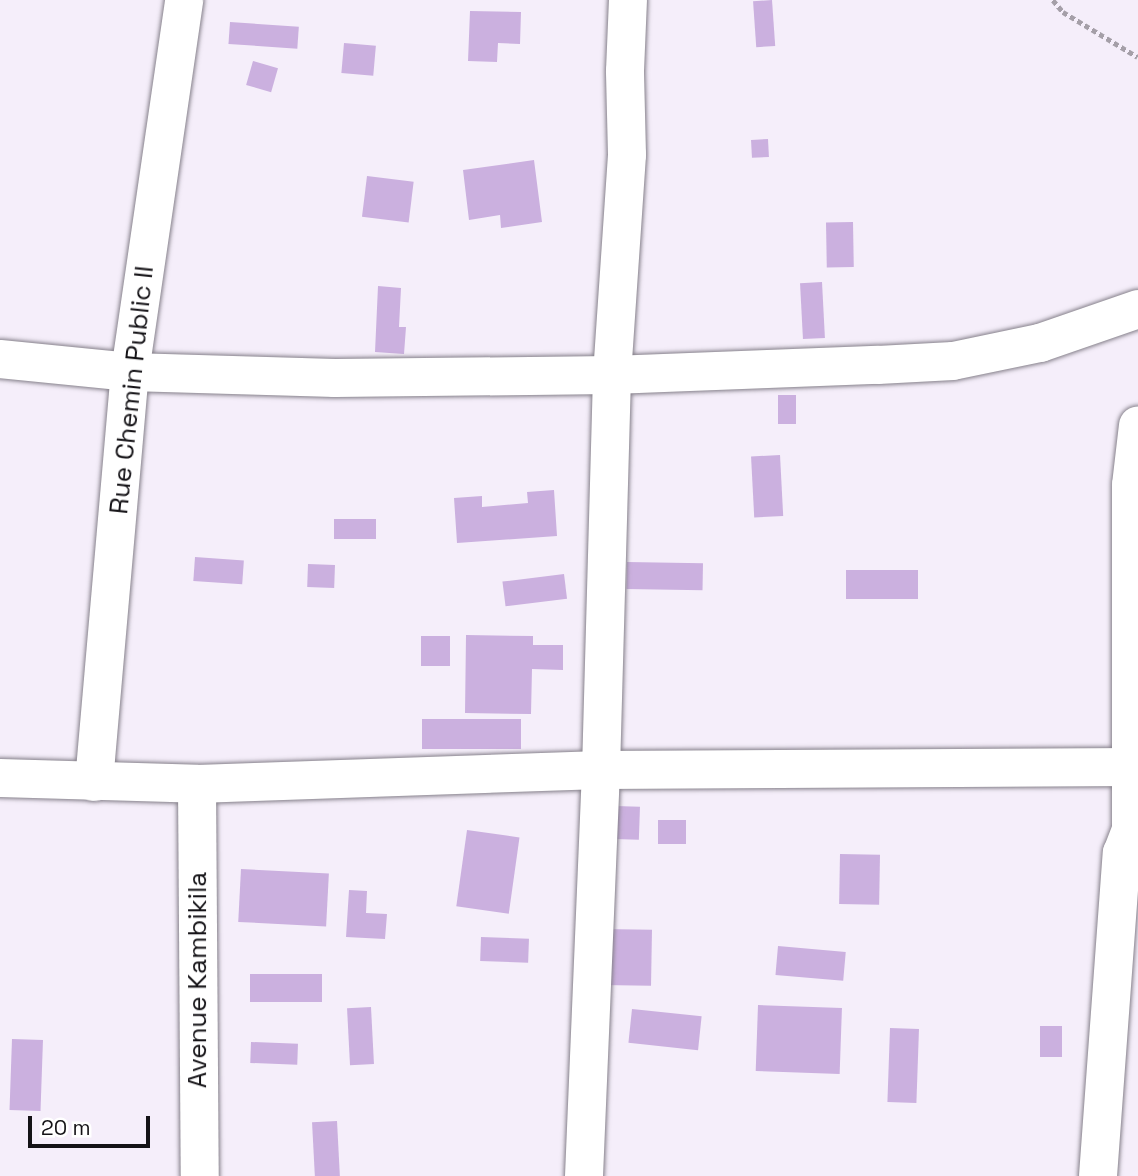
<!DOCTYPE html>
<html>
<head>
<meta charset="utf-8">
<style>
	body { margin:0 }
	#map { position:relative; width:1138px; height:1176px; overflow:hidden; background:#f5eefa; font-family:"Space Grotesk",sans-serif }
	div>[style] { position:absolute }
	.building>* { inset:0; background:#cbb0df; transform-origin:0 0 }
	.path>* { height:4.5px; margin-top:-2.25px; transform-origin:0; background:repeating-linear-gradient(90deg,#a59fa8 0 5px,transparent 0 8.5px) }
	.roads { filter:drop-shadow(0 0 2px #86818b) drop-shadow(0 0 2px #86818b) }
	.street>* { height:38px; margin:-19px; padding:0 19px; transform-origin:19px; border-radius:19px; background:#fff }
	.secondary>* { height:38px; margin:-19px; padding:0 19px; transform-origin:19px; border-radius:19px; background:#fff }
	span { translate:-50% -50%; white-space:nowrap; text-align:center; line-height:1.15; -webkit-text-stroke:5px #fff; paint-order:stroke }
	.street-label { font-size:26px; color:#141216 }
	.scale { position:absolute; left:28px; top:1116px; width:122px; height:32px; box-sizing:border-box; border:4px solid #141216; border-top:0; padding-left:9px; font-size:21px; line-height:24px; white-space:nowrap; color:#141216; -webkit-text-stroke:5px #fff; paint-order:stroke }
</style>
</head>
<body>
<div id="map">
	<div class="building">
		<i style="left:772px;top:0;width:46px;height:19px;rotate:86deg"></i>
		<i style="clip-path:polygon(470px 11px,521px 12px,520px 44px,498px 43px,497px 62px,468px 61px)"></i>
		<i style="left:230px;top:22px;width:69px;height:22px;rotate:4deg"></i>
		<i style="left:344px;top:43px;width:32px;height:30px;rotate:5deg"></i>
		<i style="left:253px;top:61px;width:26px;height:25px;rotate:16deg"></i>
		<i style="left:768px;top:139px;width:18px;height:17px;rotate:87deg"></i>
		<i style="clip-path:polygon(534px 160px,542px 222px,501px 228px,500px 215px,469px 220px,463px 170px)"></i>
		<i style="left:367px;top:176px;width:47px;height:41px;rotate:7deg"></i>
		<i style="left:853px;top:222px;width:45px;height:27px;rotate:89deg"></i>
		<i style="left:822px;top:282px;width:56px;height:22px;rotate:87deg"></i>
		<i style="clip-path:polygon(378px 286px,401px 288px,399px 327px,406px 327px,404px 354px,375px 352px)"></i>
		<i style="left:778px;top:395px;width:18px;height:29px"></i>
		<i style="left:780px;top:455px;width:61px;height:29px;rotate:87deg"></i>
		<i style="clip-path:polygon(554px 490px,557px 536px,457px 543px,454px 498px,482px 496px,482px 507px,528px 503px,527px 492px)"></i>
		<i style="left:334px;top:519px;width:42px;height:20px"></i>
		<i style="left:195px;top:557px;width:49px;height:24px;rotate:4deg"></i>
		<i style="left:627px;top:562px;width:76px;height:27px;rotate:1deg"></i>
		<i style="left:308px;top:564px;width:27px;height:23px;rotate:2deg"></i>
		<i style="left:918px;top:570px;width:29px;height:72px;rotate:90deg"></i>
		<i style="left:564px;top:574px;width:25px;height:62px;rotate:83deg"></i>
		<i style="clip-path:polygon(466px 635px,533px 636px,533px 645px,563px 645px,563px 670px,532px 669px,531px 714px,465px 713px)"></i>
		<i style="left:421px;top:636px;width:29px;height:30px"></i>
		<i style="left:422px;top:719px;width:99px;height:30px"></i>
		<i style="left:615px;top:806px;width:25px;height:33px;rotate:2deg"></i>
		<i style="left:658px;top:820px;width:28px;height:24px"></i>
		<i style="left:467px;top:830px;width:53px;height:77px;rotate:8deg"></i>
		<i style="left:840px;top:854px;width:40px;height:50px;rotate:1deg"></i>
		<i style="left:241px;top:869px;width:88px;height:53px;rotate:3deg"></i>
		<i style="clip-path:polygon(349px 890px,367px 891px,366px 913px,387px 914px,385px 939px,346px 937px)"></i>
		<i style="left:602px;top:929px;width:50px;height:56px;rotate:1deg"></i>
		<i style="left:481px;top:937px;width:48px;height:24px;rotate:2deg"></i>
		<i style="left:778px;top:946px;width:68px;height:29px;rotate:5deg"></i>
		<i style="left:250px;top:974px;width:72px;height:28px"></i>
		<i style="left:758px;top:1005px;width:84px;height:66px;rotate:2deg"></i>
		<i style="left:371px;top:1007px;width:57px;height:24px;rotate:87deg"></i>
		<i style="left:632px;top:1009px;width:70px;height:34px;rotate:6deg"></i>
		<i style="left:1062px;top:1026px;width:31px;height:22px;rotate:90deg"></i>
		<i style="left:890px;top:1028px;width:29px;height:74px;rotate:2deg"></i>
		<i style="left:12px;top:1039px;width:31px;height:71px;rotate:2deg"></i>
		<i style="left:251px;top:1042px;width:47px;height:21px;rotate:2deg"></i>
		<i style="left:337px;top:1121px;width:55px;height:25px;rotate:87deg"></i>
	</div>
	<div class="path">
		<i style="left:1053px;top:0;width:16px;rotate:50deg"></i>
		<i style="left:1063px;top:12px;width:87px;rotate:31deg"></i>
	</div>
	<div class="roads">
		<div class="street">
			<i style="left:0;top:359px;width:131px;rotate:5.7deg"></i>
			<i style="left:130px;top:372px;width:205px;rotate:1.7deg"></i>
			<i style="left:335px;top:378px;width:277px;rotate:-0.6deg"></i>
			<i style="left:612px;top:375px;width:266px;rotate:-2.2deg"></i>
			<i style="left:878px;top:365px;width:75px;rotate:-3.1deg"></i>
			<i style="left:953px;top:361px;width:89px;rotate:-11.7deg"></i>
			<i style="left:1040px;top:343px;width:104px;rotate:-19.1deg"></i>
			<i style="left:0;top:778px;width:197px;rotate:1.7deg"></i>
			<i style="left:197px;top:784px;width:404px;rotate:-2deg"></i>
			<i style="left:601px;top:770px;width:532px;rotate:-0.32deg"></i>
			<i style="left:94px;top:782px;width:412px;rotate:-85deg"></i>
			<i style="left:130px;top:372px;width:376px;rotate:-81.7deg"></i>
			<i style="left:197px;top:784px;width:392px;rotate:89.6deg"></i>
			<i style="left:1131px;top:829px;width:344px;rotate:-90deg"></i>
			<i style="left:1131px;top:485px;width:60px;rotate:-83.3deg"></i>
			<i style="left:584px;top:1176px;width:406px;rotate:-87.6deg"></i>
			<i style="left:601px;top:770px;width:395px;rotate:-88.4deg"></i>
			<i style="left:612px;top:375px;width:221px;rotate:-86.1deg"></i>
			<i style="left:627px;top:155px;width:84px;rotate:-91.4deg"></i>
			<i style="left:625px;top:71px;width:71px;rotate:-87.6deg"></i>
		</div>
		<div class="secondary">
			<i style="left:1098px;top:1176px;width:324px;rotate:-85.8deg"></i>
			<i style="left:1122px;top:853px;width:26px;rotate:-69deg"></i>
			<i style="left:1131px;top:829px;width:7px;rotate:-16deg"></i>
		</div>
	</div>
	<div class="street-label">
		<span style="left:132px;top:390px;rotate:-84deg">Rue Chemin Public II</span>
		<span style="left:198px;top:980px;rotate:-90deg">Avenue Kambikila</span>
	</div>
	<div class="scale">20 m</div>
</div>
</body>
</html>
